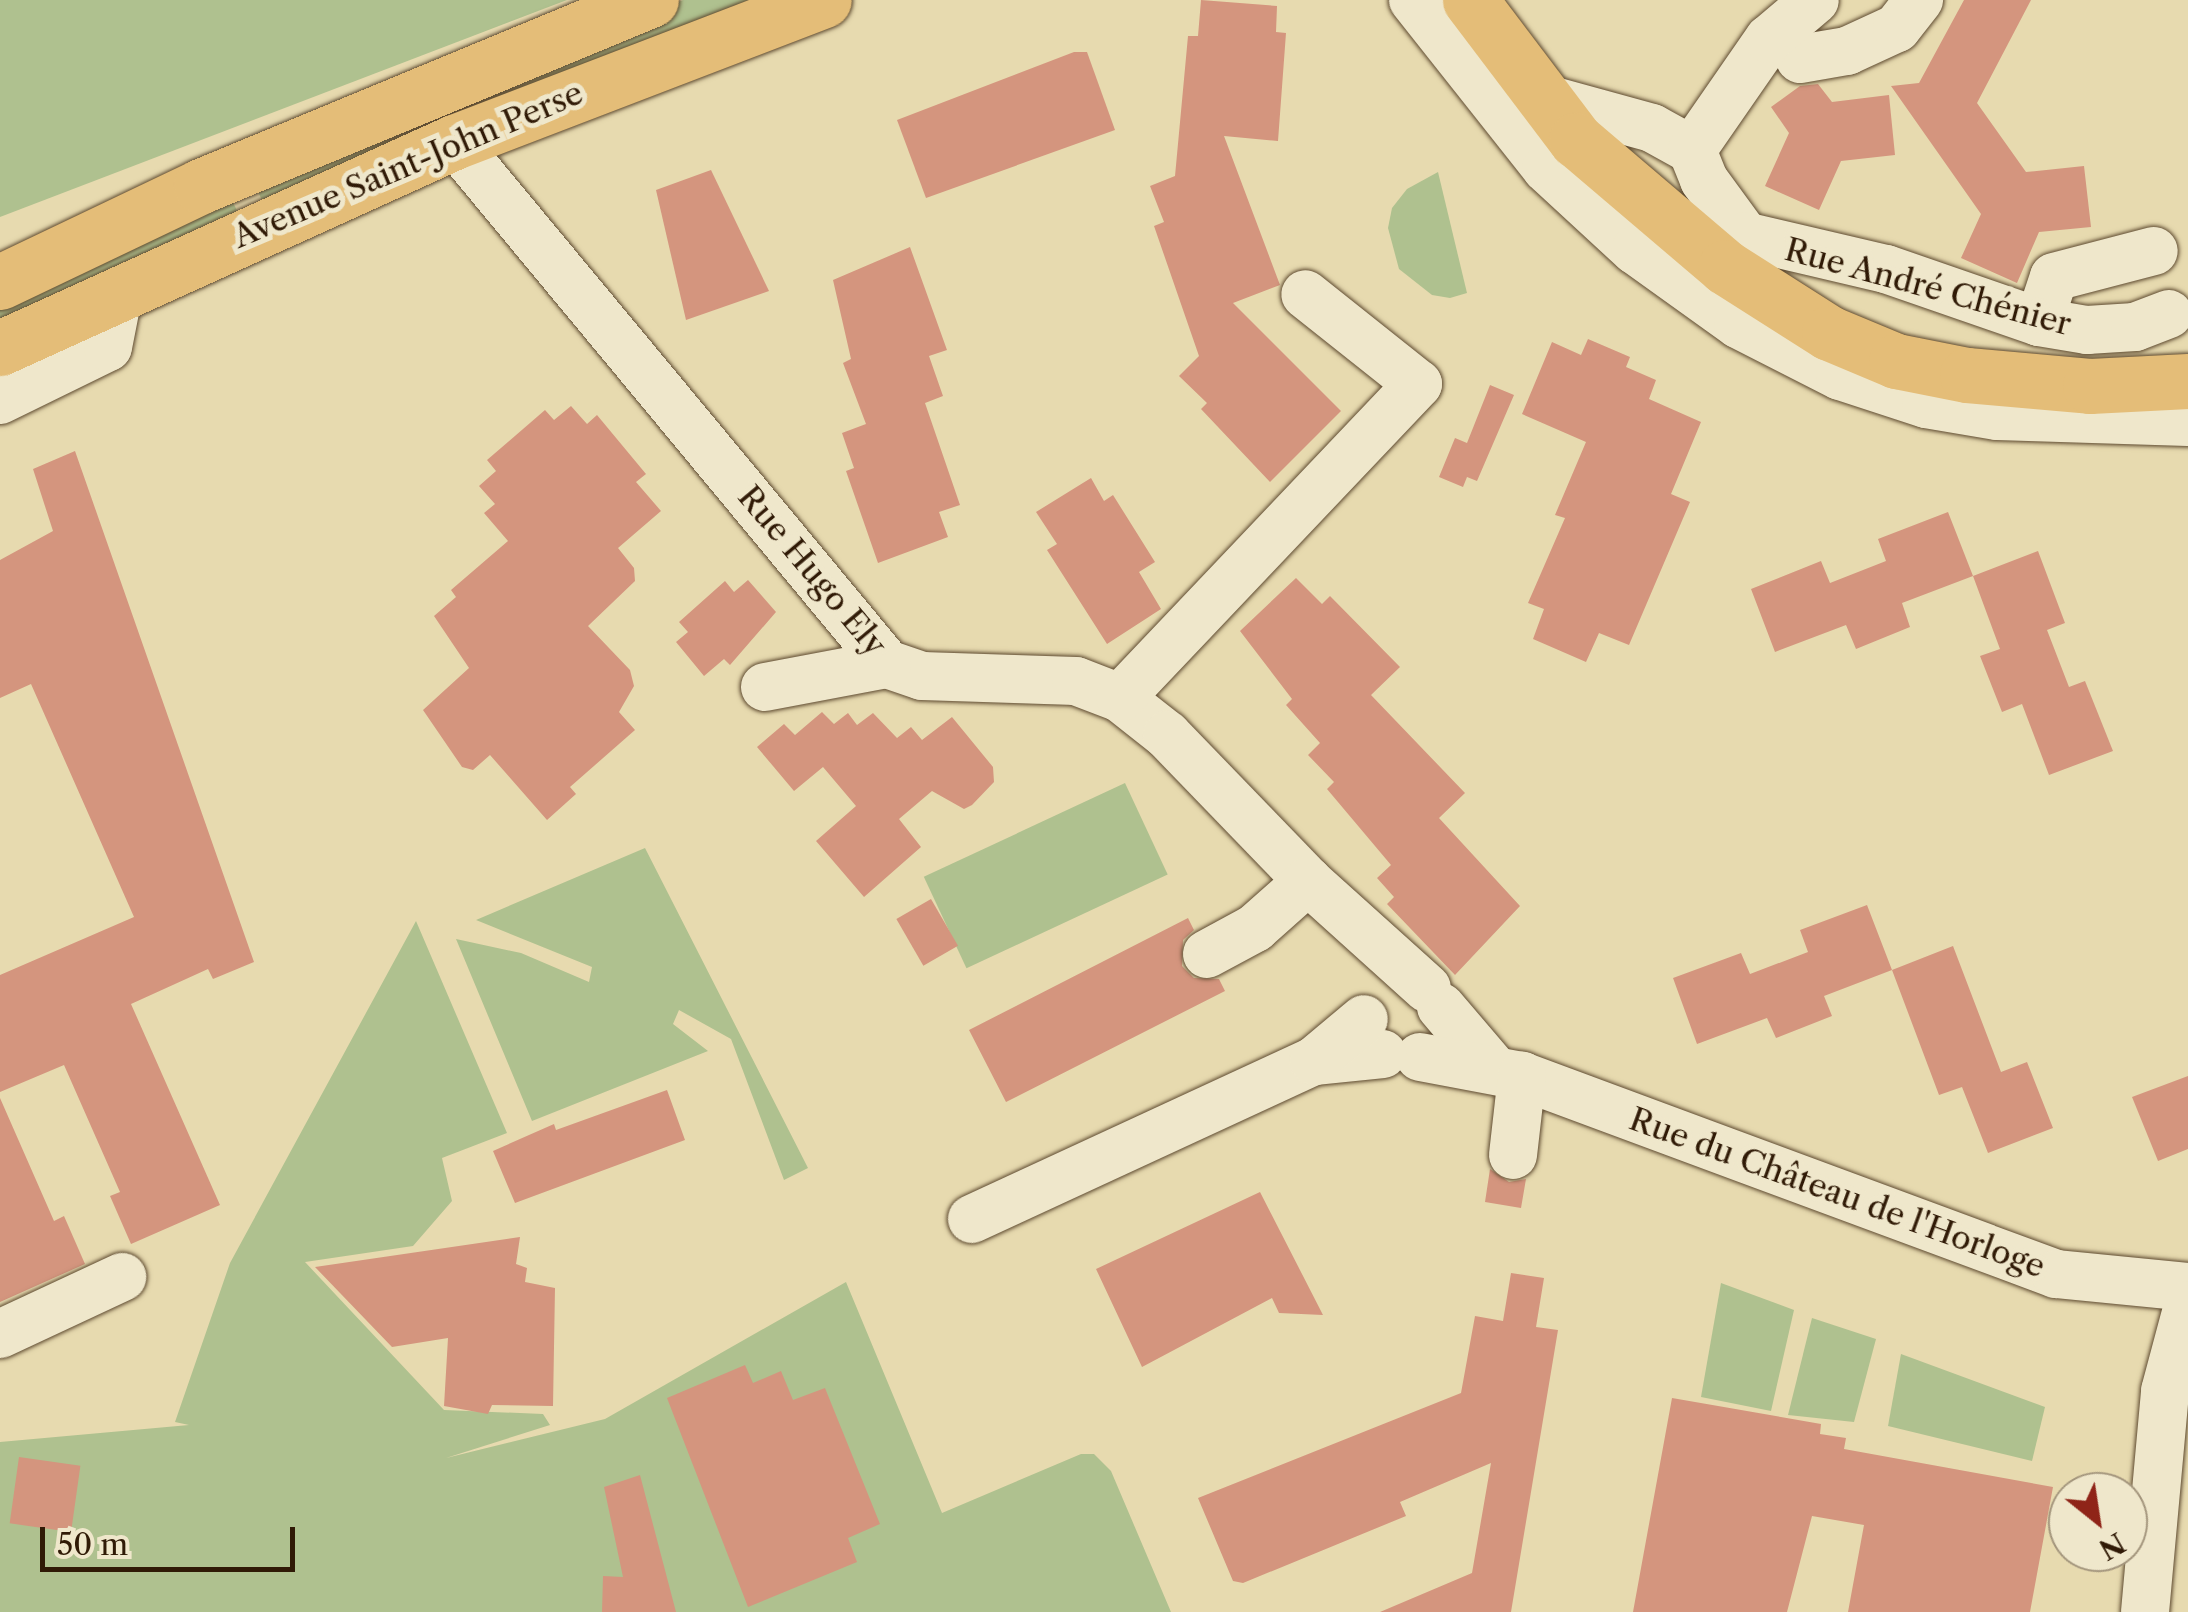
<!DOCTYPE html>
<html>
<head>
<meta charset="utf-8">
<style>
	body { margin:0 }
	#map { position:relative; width:2188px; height:1612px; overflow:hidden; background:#e7daaf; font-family:"Libre Caslon Text",serif }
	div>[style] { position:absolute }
	.green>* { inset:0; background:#afc18f; transform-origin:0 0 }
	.building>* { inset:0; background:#d4957e; transform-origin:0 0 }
	.roads { filter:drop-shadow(0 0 2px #5e4a30) drop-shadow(0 0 2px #5e4a30) }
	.minor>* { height:48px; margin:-24px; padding:0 24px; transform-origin:24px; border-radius:24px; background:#efe7cb }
	.major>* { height:55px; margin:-27.5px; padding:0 27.5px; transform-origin:27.5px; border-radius:27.5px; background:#e4bd78 }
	span { translate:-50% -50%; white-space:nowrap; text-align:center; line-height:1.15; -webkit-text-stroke:10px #efe7cb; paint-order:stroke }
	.street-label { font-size:32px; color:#301a06 }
	.north { position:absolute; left:2048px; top:1472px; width:100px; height:100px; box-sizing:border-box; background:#efe7cb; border:2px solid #a3957c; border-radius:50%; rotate:150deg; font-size:28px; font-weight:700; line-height:40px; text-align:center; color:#301a06 }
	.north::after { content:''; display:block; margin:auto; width:35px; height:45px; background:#8f2418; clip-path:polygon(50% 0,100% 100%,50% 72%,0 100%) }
	.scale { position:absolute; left:40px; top:1527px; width:255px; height:45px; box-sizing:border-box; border:5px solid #301a06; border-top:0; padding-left:12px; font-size:30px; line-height:35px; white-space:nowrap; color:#301a06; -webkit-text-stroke:8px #efe7cb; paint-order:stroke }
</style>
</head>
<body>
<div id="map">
	<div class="green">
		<i style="clip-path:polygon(0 0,567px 0,0 217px)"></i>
		<i style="clip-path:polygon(683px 0,759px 0,266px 208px,251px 178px)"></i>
		<i style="clip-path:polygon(1438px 172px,1467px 293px,1450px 298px,1432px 295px,1399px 269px,1388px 228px,1392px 208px,1407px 189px)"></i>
		<i style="clip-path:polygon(227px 190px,243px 223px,0 329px,0 294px)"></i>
		<i style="left:1125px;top:783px;width:101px;height:222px;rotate:65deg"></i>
		<i style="clip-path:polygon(645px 848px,808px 1168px,784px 1180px,731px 1039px,679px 1010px,673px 1024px,708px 1051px,532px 1121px,456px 939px,521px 953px,589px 982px,592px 967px,476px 920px)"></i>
		<i style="clip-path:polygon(416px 921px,507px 1133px,442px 1158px,452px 1201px,413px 1246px,305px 1262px,444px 1410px,543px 1414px,550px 1425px,446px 1458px,605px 1419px,846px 1282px,942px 1513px,1081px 1454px,1094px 1454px,1111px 1471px,1171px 1612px,0 1612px,0 1442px,189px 1425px,175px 1422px,230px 1263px)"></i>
		<i style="clip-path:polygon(1721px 1283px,1794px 1310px,1771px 1411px,1701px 1397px)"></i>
		<i style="clip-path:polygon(1812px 1318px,1876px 1339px,1854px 1422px,1788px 1415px)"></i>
		<i style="clip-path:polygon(1901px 1354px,2045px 1407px,2032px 1461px,1888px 1426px)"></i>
	</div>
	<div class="building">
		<i style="clip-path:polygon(1201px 0,1277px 6px,1276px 32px,1286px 33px,1278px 141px,1224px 136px,1280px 285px,1233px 303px,1341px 411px,1270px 482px,1201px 409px,1207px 403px,1179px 376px,1199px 356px,1154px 226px,1164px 222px,1150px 186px,1175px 176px,1188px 36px,1198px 36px)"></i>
		<i style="clip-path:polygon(1964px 0,2031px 0,1977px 103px,2026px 172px,2084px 166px,2091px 227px,2039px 232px,2017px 283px,1961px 258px,1981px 214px,1891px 86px,1919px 83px)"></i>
		<i style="clip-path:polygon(1074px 52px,1087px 52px,1115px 130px,926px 198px,897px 120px)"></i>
		<i style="clip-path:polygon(1818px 84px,1832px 102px,1889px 95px,1895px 155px,1841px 161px,1819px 210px,1765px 186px,1789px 133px,1771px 107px,1800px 86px)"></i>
		<i style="clip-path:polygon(711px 170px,769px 291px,686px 320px,656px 190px)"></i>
		<i style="clip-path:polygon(910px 247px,947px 350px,929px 356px,943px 396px,925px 403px,960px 505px,939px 512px,948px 537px,878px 563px,846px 471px,854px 468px,842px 433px,866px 424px,843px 363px,851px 359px,833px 280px)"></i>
		<i style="clip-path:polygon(1588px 339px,1630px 357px,1626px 367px,1656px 380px,1649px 399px,1701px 422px,1671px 494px,1690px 502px,1629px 645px,1599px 633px,1586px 662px,1533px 639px,1544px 609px,1528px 603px,1565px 518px,1555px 515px,1586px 442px,1522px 414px,1552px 342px,1581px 355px)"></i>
		<i style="clip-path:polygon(1490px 385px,1514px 395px,1477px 481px,1467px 477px,1463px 487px,1439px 477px,1455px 438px,1467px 443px)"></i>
		<i style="clip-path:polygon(571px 406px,587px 424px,597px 415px,646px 474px,636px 482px,661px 511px,618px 548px,634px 568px,635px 581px,588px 626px,630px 670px,634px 686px,619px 712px,635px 730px,570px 787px,576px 794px,547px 820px,490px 755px,473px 770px,462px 767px,423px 710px,469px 668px,434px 616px,456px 597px,451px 590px,508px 541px,484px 513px,495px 504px,479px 486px,496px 471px,487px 460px,545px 410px,554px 420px)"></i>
		<i style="clip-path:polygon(75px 451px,254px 962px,213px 979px,208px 969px,131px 1004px,220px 1205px,131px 1244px,110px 1196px,120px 1192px,64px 1065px,0 1092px,0 975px,134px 917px,31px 684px,0 698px,0 560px,53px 531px,33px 469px)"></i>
		<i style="clip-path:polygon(1091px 478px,1104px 501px,1113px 495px,1155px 562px,1139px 572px,1161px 609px,1107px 644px,1047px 550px,1057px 544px,1036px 512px)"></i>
		<i style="clip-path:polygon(1948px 512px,1973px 576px,1902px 603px,1910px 627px,1856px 649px,1846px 625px,1775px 652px,1751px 589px,1821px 561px,1830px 583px,1886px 561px,1878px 539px)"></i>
		<i style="clip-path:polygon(2038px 551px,2065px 623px,2047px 630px,2069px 687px,2085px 681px,2113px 751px,2049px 775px,2022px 704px,2002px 712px,1980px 656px,2000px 649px,1973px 576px)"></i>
		<i style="clip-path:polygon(1296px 578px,1322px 604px,1330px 596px,1400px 667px,1371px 695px,1465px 793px,1439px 818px,1520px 906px,1455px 975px,1387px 904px,1394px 897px,1377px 878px,1391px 865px,1327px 789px,1334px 782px,1308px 755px,1320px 743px,1286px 705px,1292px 699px,1240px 631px)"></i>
		<i style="clip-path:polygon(748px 580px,776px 612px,730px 665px,724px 659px,704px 676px,676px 642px,688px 632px,679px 622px,725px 581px,734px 592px)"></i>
		<i style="clip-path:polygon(822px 712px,834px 724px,848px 713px,857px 725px,873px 713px,897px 738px,911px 727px,922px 740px,952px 717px,993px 767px,994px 782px,972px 805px,964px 809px,932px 791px,899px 819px,921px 847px,864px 897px,816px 841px,856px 806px,823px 767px,794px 791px,757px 747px,784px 724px,795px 735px)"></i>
		<i style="left:931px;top:899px;width:54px;height:40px;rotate:60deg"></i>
		<i style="clip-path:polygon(1867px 905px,1892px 970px,1824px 996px,1832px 1016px,1776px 1038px,1767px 1018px,1697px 1044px,1673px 978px,1741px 953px,1750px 974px,1808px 952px,1800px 930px)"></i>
		<i style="clip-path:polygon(1188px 918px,1194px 930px,1183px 940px,1182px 966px,1194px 978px,1219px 979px,1225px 991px,1006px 1102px,969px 1030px)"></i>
		<i style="clip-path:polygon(1953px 946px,2001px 1072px,2027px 1062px,2053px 1128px,1988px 1153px,1962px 1087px,1939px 1095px,1892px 970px)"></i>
		<i style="clip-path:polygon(2188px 1076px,2188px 1149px,2158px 1161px,2132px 1097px)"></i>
		<i style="clip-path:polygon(667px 1090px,685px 1140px,515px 1203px,493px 1151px,554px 1124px,556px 1130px)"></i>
		<i style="clip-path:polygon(0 1098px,54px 1221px,64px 1216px,85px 1264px,0 1302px)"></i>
		<i style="clip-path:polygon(1490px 1169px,1509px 1182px,1526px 1179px,1521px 1208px,1485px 1202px)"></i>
		<i style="clip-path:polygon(1260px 1192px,1323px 1315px,1279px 1313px,1272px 1298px,1142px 1367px,1096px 1269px)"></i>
		<i style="clip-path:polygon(520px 1237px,516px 1264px,527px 1268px,525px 1282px,555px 1288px,553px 1406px,492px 1405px,488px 1414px,444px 1406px,448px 1338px,392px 1347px,315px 1267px)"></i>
		<i style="clip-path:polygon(1511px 1273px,1544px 1278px,1536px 1327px,1558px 1330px,1511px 1612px,1380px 1612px,1472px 1573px,1491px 1463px,1400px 1502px,1406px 1516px,1243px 1583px,1233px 1581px,1198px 1498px,1461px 1393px,1475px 1316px,1503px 1321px)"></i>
		<i style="clip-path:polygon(745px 1365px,753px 1383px,781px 1371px,793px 1400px,825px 1388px,880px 1524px,848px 1538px,857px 1562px,748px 1607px,667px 1398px)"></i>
		<i style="clip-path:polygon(1672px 1398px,1821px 1424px,1820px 1434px,1846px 1438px,1844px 1449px,2053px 1487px,2030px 1612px,1848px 1612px,1864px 1525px,1812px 1516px,1787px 1612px,1633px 1612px)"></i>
		<i style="left:19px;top:1457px;width:62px;height:67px;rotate:8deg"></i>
		<i style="clip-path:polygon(640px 1475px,676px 1612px,602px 1612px,603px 1576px,623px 1577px,604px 1487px)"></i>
	</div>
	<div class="roads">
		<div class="minor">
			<i style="left:1413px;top:0;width:214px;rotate:51.6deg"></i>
			<i style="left:1546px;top:168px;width:121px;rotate:42.7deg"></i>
			<i style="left:1635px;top:250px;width:127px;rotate:35.7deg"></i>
			<i style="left:1738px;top:324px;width:114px;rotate:27deg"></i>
			<i style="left:1840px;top:376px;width:90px;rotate:18deg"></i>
			<i style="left:1926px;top:404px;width:72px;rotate:9.6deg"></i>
			<i style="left:1997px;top:416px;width:191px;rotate:1.8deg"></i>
			<i style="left:1800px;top:59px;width:48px;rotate:-9.7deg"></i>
			<i style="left:1847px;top:51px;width:55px;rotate:-24.7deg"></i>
			<i style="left:1897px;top:28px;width:36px;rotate:-52deg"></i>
			<i style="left:1539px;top:97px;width:117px;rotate:15.3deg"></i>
			<i style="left:1652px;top:128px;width:46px;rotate:28.8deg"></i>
			<i style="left:1692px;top:150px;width:32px;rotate:68deg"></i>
			<i style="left:1704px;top:180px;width:69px;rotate:53.8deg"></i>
			<i style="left:1745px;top:236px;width:145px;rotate:13.2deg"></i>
			<i style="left:1886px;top:269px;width:162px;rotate:19.1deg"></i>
			<i style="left:2039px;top:322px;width:49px;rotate:9.5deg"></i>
			<i style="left:2087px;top:330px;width:48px;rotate:-3.6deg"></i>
			<i style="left:2135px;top:327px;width:36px;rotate:-21deg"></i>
			<i style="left:454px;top:142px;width:678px;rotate:50.32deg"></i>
			<i style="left:887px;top:664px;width:37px;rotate:19deg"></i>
			<i style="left:922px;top:676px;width:154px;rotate:1.9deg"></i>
			<i style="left:1076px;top:681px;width:47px;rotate:21.1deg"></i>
			<i style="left:1120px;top:698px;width:60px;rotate:38.2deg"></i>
			<i style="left:1167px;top:735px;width:203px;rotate:46deg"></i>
			<i style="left:1308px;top:881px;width:160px;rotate:42deg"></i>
			<i style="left:1692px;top:150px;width:135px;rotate:-55.3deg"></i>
			<i style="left:1769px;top:39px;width:60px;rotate:-40.3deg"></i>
			<i style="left:2039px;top:322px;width:47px;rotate:-71.6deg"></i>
			<i style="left:2054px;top:277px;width:103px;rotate:-14.6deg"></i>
			<i style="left:0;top:400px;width:120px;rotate:-26.1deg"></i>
			<i style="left:108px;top:347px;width:57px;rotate:-78.9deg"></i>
			<i style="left:765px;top:687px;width:124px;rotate:-10.7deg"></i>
			<i style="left:1120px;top:698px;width:433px;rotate:-46.5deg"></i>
			<i style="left:1418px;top:384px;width:144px;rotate:-141.5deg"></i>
			<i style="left:1207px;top:954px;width:55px;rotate:-28.4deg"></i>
			<i style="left:1255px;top:928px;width:71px;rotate:-41.6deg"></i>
			<i style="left:1441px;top:1007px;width:80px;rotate:49.6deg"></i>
			<i style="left:1420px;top:1057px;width:104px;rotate:10.6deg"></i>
			<i style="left:1522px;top:1076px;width:570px;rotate:20.34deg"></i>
			<i style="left:2056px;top:1274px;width:133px;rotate:5.6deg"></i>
			<i style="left:1314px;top:1061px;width:69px;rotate:-5.8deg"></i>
			<i style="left:1513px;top:1155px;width:80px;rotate:-83.5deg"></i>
			<i style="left:972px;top:1219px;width:377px;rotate:-24.8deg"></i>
			<i style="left:1314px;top:1061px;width:65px;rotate:-40deg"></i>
			<i style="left:0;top:1334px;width:135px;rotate:-25deg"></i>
			<i style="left:2145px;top:1612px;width:222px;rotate:-84.8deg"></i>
			<i style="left:2165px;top:1391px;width:89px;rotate:-75deg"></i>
		</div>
		<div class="major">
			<i style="left:1470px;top:0;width:176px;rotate:52.9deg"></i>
			<i style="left:1576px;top:140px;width:196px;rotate:40.4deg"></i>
			<i style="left:1725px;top:267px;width:123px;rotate:32.4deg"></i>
			<i style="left:1829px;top:333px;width:73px;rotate:22.7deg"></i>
			<i style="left:1896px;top:361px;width:72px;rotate:11.2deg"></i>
			<i style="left:1967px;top:375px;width:123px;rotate:5.1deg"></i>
			<i style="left:2090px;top:386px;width:98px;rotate:-2.9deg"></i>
			<i style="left:0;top:282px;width:223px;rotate:-25.5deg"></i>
			<i style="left:201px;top:186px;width:487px;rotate:-22.5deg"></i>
			<i style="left:0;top:348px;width:499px;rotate:-24.4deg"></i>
			<i style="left:454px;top:142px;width:396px;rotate:-21deg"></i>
		</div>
	</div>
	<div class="street-label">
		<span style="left:408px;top:165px;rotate:-23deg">Avenue Saint-John Perse</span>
		<span style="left:1928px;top:287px;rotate:15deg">Rue André Chénier</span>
		<span style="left:812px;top:571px;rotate:50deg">Rue Hugo Ely</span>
		<span style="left:1837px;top:1193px;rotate:20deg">Rue du Château de l'Horloge</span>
	</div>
	<div class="north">N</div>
	<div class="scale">50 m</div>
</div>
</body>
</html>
